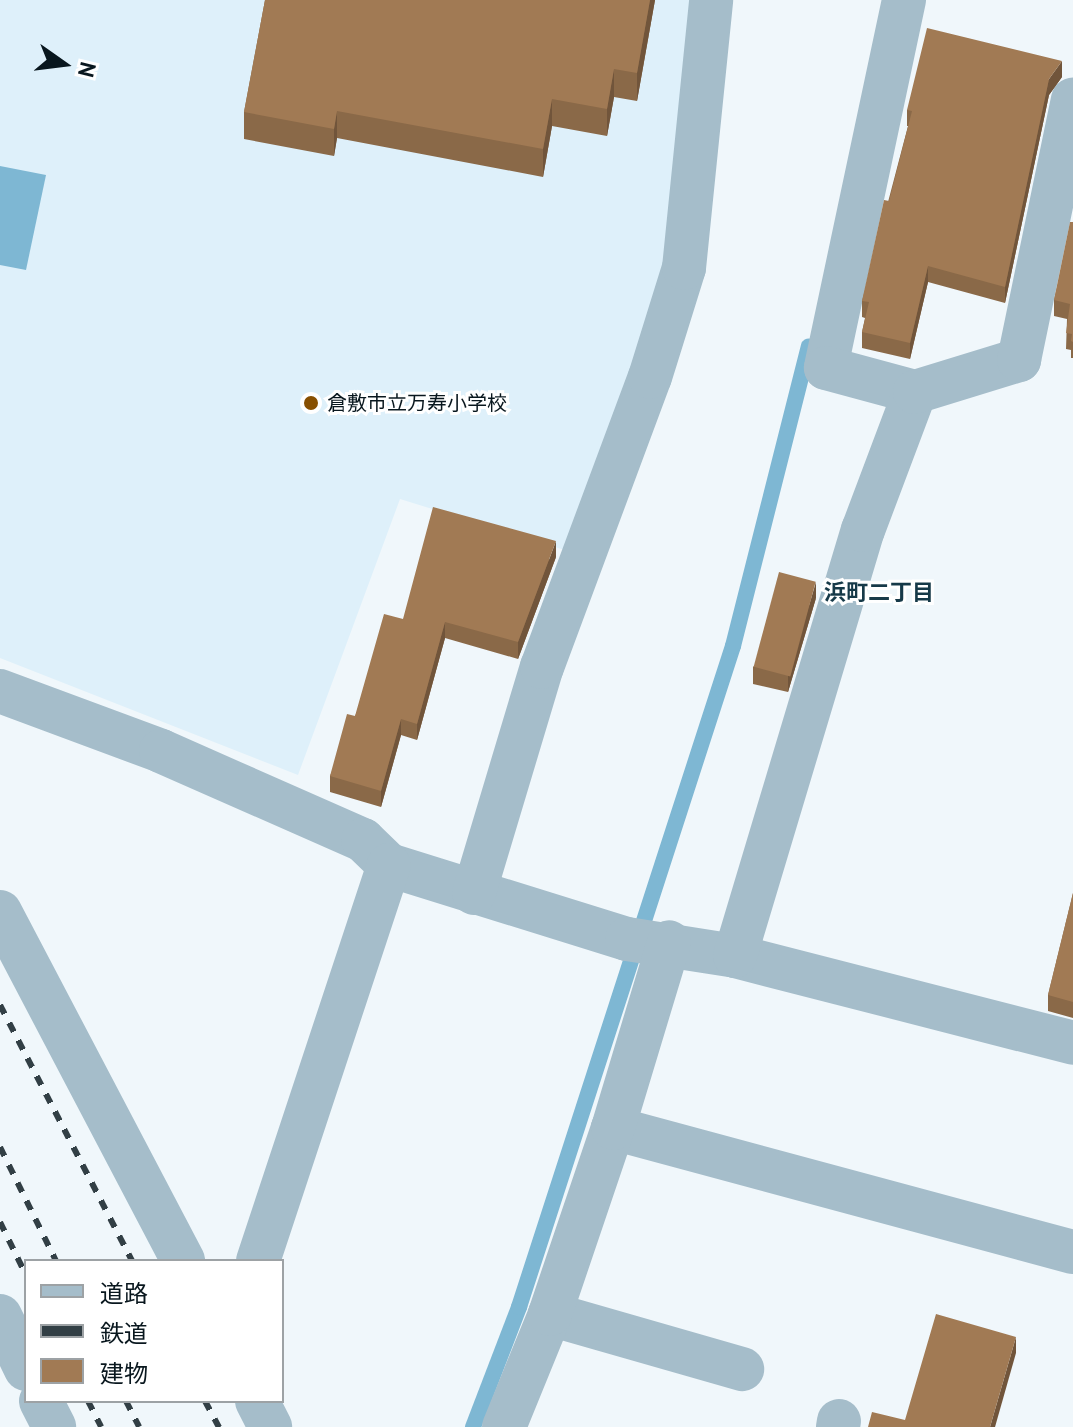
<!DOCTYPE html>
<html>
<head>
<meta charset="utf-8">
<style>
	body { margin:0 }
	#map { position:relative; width:1073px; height:1427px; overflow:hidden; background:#f0f7fb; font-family:"PT Sans","Noto Sans JP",sans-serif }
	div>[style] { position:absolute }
	.built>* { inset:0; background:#def0fa }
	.water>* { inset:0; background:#7eb7d3 }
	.stream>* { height:16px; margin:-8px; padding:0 8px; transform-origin:8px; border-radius:8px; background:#7eb7d3 }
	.minor>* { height:44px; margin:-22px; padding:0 22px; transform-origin:22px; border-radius:22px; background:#a5bdca }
	.rail>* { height:6px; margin-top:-3px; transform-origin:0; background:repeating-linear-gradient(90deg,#323f45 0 10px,transparent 0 20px) }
	.wall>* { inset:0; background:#8a6948 }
	.shaded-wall>* { inset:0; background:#71553b }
	.building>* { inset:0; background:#a17a54; transform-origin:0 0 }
	.dots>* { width:22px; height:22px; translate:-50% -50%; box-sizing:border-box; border:4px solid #fff; border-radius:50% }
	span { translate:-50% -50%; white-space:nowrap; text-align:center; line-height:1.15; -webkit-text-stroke:6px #fff; paint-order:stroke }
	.poi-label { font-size:20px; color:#09171e }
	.left { translate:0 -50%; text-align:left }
	.neighbourhood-label { font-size:22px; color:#163948; font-weight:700 }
	.legend { position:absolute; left:24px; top:1259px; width:260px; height:144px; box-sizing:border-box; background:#fff; border:2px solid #9da2a5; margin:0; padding:10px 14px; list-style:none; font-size:24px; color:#09171e }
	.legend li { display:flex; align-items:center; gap:16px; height:40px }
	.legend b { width:40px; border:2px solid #9da2a5 }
	.north { position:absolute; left:24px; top:24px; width:80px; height:80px; -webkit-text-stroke:6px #fff; paint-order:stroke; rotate:104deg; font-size:22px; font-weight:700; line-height:32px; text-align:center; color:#09171e }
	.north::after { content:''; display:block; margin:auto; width:28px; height:36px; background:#09171e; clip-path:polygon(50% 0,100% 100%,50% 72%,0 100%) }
</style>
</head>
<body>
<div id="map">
	<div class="built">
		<i style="clip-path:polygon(0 0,697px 0,669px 243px,656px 307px,568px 551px,400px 499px,298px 775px,0 658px)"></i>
	</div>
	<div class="water">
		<i style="clip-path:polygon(0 166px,46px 175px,26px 270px,0 265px)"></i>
	</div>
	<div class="stream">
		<i style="left:473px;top:1427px;width:129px;rotate:-69deg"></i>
		<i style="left:519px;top:1307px;width:695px;rotate:-72.06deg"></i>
		<i style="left:733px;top:646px;width:309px;rotate:-75.8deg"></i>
	</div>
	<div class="minor">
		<i style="left:904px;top:0;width:376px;rotate:102deg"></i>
		<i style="left:826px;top:368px;width:92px;rotate:15.1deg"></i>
		<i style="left:0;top:691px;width:172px;rotate:20.4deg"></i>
		<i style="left:161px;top:751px;width:221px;rotate:23.8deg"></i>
		<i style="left:363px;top:840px;width:36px;rotate:44deg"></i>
		<i style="left:389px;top:865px;width:249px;rotate:17.3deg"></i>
		<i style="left:627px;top:939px;width:109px;rotate:8.9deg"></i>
		<i style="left:735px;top:956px;width:349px;rotate:14.4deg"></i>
		<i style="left:474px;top:893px;width:236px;rotate:-73.3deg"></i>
		<i style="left:542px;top:667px;width:309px;rotate:-69.6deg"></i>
		<i style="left:650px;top:377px;width:114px;rotate:-72.7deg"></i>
		<i style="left:684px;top:268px;width:269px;rotate:-84.2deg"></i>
		<i style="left:0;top:912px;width:394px;rotate:62.3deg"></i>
		<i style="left:735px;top:956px;width:445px;rotate:-73.3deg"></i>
		<i style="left:863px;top:530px;width:147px;rotate:-69.4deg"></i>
		<i style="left:915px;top:392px;width:109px;rotate:-17.1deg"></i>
		<i style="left:1019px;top:360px;width:266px;rotate:-78.3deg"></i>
		<i style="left:613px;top:1128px;width:476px;rotate:15.1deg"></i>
		<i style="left:258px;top:1261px;width:417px;rotate:-71.7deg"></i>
		<i style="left:550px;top:1314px;width:200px;rotate:16deg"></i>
		<i style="left:0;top:1316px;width:59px;rotate:63.9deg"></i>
		<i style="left:41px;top:1401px;width:29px;rotate:63deg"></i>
		<i style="left:257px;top:1401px;width:29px;rotate:63deg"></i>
		<i style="left:504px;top:1427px;width:122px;rotate:-67.8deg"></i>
		<i style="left:550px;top:1314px;width:196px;rotate:-71.3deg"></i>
		<i style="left:613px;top:1128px;width:194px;rotate:-73.2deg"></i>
		<i style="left:838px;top:1427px;width:6px;rotate:-81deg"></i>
	</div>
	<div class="rail">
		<i style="left:0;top:1005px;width:288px;rotate:62.7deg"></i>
		<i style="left:0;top:1147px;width:127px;rotate:63.8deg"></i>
		<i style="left:0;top:1222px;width:59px;rotate:63.9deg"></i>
		<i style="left:88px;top:1401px;width:29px;rotate:63deg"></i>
		<i style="left:126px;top:1401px;width:29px;rotate:63deg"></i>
		<i style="left:205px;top:1401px;width:30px;rotate:62deg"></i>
	</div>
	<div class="wall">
		<i style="clip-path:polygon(265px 0,655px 0,637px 101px,614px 97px,607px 136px,552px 126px,543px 177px,337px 138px,334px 156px,244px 139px,244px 112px)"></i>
		<i style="clip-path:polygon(1062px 77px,1049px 95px,1005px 303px,928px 282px,910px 359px,862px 348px,862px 332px,865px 318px,862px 317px,862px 301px,908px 126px,907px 126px,907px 110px)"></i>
		<i style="clip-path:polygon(1073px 222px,1073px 358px,1071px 358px,1071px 350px,1066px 349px,1067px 319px,1054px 316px,1054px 300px)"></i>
		<i style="clip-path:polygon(556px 557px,518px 659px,445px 638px,417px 740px,401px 735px,381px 807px,330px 792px,330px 776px,355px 716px,403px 619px)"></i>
		<i style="clip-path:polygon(816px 598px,788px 692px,753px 684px,753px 667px)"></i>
		<i style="clip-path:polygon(1073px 893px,1073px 1018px,1048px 1011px,1048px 995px)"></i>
	</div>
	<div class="shaded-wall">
		<i style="clip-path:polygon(650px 0,655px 0,637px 101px,637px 73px)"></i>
		<i style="clip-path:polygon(1062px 61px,1062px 77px,1049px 95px,1005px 303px,1005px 287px,1049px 79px)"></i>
		<i style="clip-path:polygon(614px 69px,614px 97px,607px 136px,607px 109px)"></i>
		<i style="clip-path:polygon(552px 99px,552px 126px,543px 177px,543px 149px)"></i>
		<i style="clip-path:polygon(337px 111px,337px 138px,334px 156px,334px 129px)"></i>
		<i style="clip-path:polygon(928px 266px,928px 282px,910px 359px,910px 343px)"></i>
		<i style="clip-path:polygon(556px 541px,556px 557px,518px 659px,518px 642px)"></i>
		<i style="clip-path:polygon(816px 582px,816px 598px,788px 692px,788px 676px)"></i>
		<i style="clip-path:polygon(445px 622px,445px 638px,417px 740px,417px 724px)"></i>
		<i style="clip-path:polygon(401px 719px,401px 735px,381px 807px,381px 791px)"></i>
		<i style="clip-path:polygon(1016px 1337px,1016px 1353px,995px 1427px,990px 1427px)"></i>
	</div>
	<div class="building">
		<i style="clip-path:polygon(265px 0,650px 0,637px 73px,614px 69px,607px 109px,552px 99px,543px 149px,337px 111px,334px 129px,244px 112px)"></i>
		<i style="clip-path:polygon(927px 28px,1062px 61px,1049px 79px,1005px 287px,928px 266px,910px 343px,862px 332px,869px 302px,862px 301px,884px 200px,889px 201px,912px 111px,907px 110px)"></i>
		<i style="clip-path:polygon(1070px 222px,1073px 222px,1073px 342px,1071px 341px,1072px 334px,1066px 333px,1070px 304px,1054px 300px)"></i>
		<i style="clip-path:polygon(433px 507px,556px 541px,518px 642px,445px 622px,417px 724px,401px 719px,381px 791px,330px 776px,347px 714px,355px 716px,384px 614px,403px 619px)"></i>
		<i style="left:779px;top:572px;width:38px;height:98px;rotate:15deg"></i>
		<i style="clip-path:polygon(1073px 893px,1073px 1002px,1048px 995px)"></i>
		<i style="clip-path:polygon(936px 1314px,1016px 1337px,990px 1427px,868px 1427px,872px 1412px,905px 1420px)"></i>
	</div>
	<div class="dots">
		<i style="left:311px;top:403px;background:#874f00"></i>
	</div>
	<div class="poi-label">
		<span class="left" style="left:327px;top:403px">倉敷市立万寿小学校</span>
	</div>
	<div class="neighbourhood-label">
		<span style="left:879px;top:593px">浜町二丁目</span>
	</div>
	<ul class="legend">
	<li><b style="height:10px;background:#a5bdca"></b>道路</li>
	<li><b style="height:10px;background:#323f45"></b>鉄道</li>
	<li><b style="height:22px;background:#a17a54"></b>建物</li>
	</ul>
	<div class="north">N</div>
</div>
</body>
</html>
